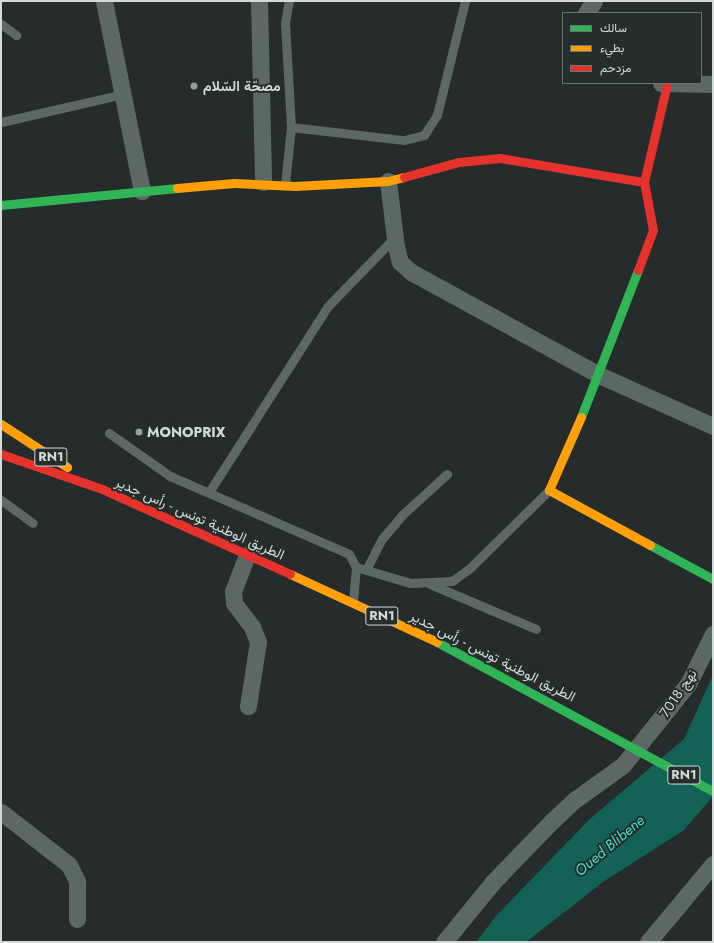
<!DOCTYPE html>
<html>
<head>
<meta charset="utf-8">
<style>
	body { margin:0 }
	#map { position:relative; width:714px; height:943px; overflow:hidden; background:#262c2b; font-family:Jost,Vazirmatn,sans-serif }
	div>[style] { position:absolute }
	.water>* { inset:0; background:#126356 }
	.lane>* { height:9px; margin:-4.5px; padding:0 4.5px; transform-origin:4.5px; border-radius:4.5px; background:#5c6866 }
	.street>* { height:17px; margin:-8.5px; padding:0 8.5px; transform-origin:8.5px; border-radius:8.5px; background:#5c6866 }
	.fast>* { height:9px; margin:-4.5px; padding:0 4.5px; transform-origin:4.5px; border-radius:4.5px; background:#30b455 }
	.slow>* { height:9px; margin:-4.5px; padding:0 4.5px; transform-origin:4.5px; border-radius:4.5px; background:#ff9f0a }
	.jam>* { height:9px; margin:-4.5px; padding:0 4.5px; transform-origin:4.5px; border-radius:4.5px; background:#e5322d }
	.dots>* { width:11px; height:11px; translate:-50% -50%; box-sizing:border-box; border:2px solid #242e2c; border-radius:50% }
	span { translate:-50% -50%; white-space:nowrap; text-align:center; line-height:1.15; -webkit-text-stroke:4px #242e2c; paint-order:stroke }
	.shield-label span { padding:1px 3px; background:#242e2c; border:1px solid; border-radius:3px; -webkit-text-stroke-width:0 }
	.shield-label { font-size:13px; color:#d3dad8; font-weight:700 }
	.poi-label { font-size:14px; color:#d3dad8; font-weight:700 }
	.left { translate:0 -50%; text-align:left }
	.street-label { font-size:14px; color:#d3dad8 }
	.water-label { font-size:15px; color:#46ddc2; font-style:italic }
	.frame { position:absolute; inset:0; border:2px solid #d3dad8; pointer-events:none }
	.legend { position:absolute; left:562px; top:12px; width:140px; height:72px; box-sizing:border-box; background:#242e2c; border:1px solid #6a7371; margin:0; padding:5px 7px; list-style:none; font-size:12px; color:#d3dad8 }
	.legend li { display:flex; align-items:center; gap:8px; height:20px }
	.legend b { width:20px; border:1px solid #6a7371 }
</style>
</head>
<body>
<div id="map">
	<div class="water">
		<i style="clip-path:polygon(713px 675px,713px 796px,684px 830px,603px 882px,526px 942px,476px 942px,496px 916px,590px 819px,684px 739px)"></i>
	</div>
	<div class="lane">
		<i style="left:1px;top:24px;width:19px;rotate:36deg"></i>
		<i style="left:1px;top:122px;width:125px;rotate:-12.9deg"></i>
		<i style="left:291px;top:127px;width:114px;rotate:6.6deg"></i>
		<i style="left:404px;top:140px;width:21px;rotate:-14deg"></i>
		<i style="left:424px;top:135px;width:24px;rotate:-57deg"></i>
		<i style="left:437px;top:115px;width:117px;rotate:-76.2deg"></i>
		<i style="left:285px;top:184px;width:57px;rotate:-84deg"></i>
		<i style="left:291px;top:127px;width:104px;rotate:-93.3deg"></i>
		<i style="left:285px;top:23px;width:22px;rotate:-80deg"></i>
		<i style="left:109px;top:433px;width:75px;rotate:35.2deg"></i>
		<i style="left:170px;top:476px;width:195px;rotate:23.5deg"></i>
		<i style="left:349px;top:554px;width:15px;rotate:62deg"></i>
		<i style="left:356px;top:567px;width:35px;rotate:95deg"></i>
		<i style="left:209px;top:492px;width:221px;rotate:-57.4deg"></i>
		<i style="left:328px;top:306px;width:96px;rotate:-45.8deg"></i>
		<i style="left:1px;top:500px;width:39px;rotate:36deg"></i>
		<i style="left:356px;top:567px;width:56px;rotate:16.5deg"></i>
		<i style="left:410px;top:583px;width:42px;rotate:-2.7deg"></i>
		<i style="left:452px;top:581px;width:22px;rotate:-36deg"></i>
		<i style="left:470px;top:568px;width:111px;rotate:-44.6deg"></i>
		<i style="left:366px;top:570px;width:35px;rotate:-63deg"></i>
		<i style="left:382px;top:539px;width:31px;rotate:-50deg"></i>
		<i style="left:402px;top:515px;width:61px;rotate:-42.3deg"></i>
		<i style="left:430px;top:584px;width:115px;rotate:23deg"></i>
	</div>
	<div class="street">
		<i style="left:104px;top:1px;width:194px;rotate:78.7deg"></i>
		<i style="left:259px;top:1px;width:181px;rotate:88.7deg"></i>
		<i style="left:586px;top:13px;width:14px;rotate:-56deg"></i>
		<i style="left:661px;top:83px;width:52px;rotate:1.1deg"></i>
		<i style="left:388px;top:181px;width:66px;rotate:83.1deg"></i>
		<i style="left:396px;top:247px;width:16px;rotate:75deg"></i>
		<i style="left:400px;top:262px;width:15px;rotate:42deg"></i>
		<i style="left:411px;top:272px;width:214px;rotate:28.7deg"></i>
		<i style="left:599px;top:375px;width:125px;rotate:24.1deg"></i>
		<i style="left:247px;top:555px;width:39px;rotate:111deg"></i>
		<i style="left:233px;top:591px;width:12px;rotate:85deg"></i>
		<i style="left:234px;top:603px;width:30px;rotate:53deg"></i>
		<i style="left:252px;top:627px;width:16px;rotate:68deg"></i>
		<i style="left:258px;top:642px;width:65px;rotate:98.9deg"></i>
		<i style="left:1px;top:812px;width:86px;rotate:37.9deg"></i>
		<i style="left:69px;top:865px;width:18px;rotate:63deg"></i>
		<i style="left:77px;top:881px;width:38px;rotate:90deg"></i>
		<i style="left:444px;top:942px;width:77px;rotate:-50.8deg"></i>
		<i style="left:493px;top:882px;width:85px;rotate:-46deg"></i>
		<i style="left:552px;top:821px;width:33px;rotate:-43deg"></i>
		<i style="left:576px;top:799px;width:58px;rotate:-35.9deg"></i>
		<i style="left:623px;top:765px;width:104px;rotate:-51.3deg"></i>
		<i style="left:688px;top:684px;width:56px;rotate:-63.4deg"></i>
		<i style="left:648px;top:942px;width:102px;rotate:-50.2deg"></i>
	</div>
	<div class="fast">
		<i style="left:1px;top:205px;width:177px;rotate:-5.5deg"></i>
		<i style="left:581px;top:417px;width:158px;rotate:-68.8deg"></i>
		<i style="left:650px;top:545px;width:72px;rotate:28.4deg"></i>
		<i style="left:437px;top:642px;width:314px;rotate:28.4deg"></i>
	</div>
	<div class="slow">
		<i style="left:177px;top:188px;width:57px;rotate:-5deg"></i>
		<i style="left:234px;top:183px;width:61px;rotate:2.8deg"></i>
		<i style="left:295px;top:186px;width:93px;rotate:-3.1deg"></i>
		<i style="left:388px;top:181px;width:16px;rotate:-14deg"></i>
		<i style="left:581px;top:417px;width:80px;rotate:113.7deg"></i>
		<i style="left:549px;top:490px;width:115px;rotate:28.6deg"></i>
		<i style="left:1px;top:424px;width:79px;rotate:33.1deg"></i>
		<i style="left:290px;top:574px;width:162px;rotate:24.8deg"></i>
	</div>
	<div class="jam">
		<i style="left:404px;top:177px;width:57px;rotate:-15.3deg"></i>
		<i style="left:459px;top:162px;width:41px;rotate:-5.6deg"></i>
		<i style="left:500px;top:158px;width:146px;rotate:9.5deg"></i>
		<i style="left:638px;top:270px;width:43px;rotate:-69.4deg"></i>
		<i style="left:653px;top:230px;width:49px;rotate:-100.6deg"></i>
		<i style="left:644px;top:182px;width:101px;rotate:-76.8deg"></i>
		<i style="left:1px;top:454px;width:107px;rotate:19.1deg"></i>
		<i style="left:102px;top:489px;width:206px;rotate:24.3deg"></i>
	</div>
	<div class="dots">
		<i style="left:194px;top:86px;background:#969d9b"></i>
		<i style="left:139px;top:432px;background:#969d9b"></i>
	</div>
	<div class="shield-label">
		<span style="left:51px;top:457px">RN1</span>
		<span style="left:382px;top:616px">RN1</span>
		<span style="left:684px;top:775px">RN1</span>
	</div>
	<div class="poi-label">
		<span class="left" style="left:203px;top:86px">مصحّة السّلام</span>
		<span class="left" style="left:147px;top:432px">MONOPRIX</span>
	</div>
	<div class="street-label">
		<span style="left:200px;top:518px;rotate:24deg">الطريق الوطنية تونس - رأس جدير</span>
		<span style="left:493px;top:656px;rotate:27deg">الطريق الوطنية تونس - رأس جدير</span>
		<span style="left:678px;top:693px;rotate:-56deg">نهج 7018</span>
	</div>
	<div class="water-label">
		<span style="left:610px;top:846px;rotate:-40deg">Oued Blibene</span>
	</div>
	<div class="frame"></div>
	<ul class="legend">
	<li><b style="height:5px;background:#30b455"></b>سالك</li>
	<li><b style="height:5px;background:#ff9f0a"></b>بطيء</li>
	<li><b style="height:5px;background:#e5322d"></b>مزدحم</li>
	</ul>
</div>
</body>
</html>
